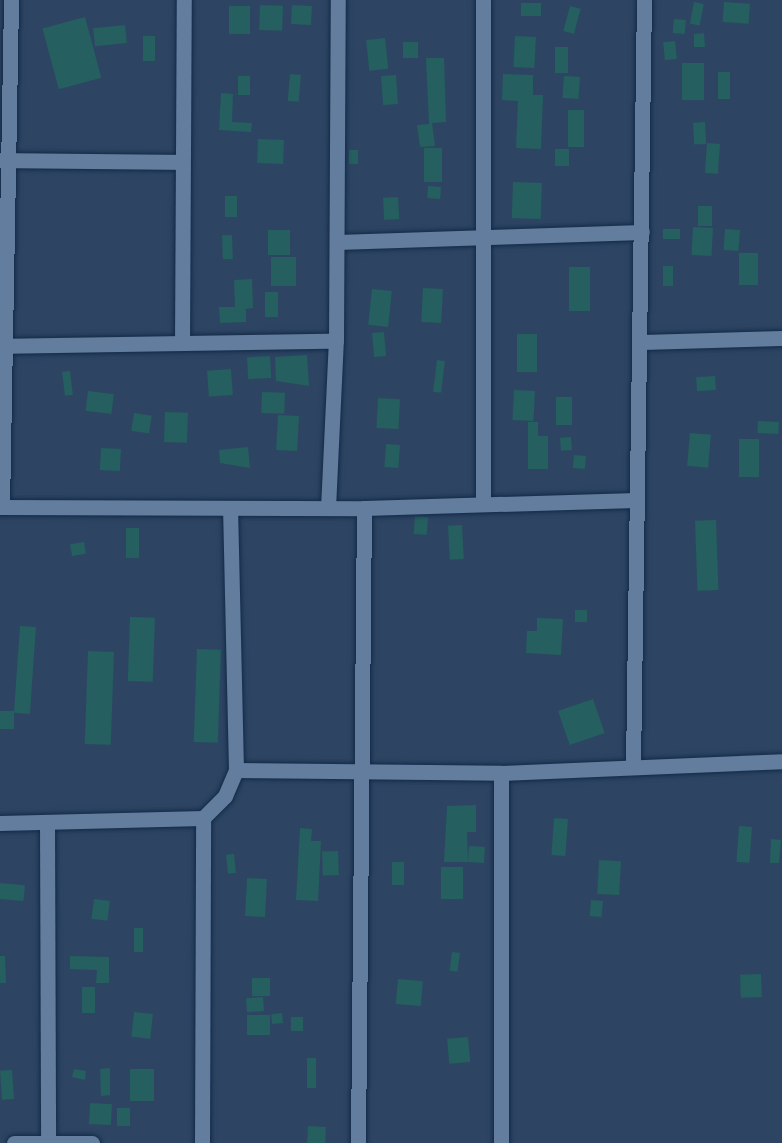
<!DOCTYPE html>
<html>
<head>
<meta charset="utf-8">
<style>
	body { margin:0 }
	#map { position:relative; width:782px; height:1143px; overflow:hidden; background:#2d4563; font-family:Mulish,sans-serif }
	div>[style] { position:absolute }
	.building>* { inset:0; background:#255f5f; transform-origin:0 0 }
	.roads { filter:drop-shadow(0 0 2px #132a47) drop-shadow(0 0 2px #132a47) }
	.street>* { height:15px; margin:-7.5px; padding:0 7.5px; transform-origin:7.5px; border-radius:7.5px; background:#627d9e }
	span { translate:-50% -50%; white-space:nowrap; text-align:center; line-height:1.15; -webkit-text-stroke:4.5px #202b39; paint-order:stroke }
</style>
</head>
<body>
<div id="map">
	<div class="building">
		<i style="left:694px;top:2px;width:10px;height:22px;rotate:11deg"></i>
		<i style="left:724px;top:2px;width:26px;height:20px;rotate:4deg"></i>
		<i style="left:521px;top:3px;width:20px;height:13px"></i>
		<i style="left:260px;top:5px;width:23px;height:25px;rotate:2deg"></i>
		<i style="left:292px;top:5px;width:20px;height:19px;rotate:3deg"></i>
		<i style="left:229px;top:6px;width:21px;height:28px"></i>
		<i style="left:570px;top:6px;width:11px;height:26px;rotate:15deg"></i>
		<i style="left:85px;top:17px;width:63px;height:44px;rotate:75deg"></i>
		<i style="left:674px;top:19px;width:12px;height:14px;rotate:5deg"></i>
		<i style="left:125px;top:25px;width:18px;height:32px;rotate:84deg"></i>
		<i style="clip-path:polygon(704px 33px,705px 47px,694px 47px,694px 34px)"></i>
		<i style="left:143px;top:36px;width:12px;height:25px"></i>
		<i style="left:515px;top:36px;width:21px;height:31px;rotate:3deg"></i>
		<i style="left:385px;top:38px;width:31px;height:19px;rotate:84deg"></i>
		<i style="left:675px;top:41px;width:18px;height:12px;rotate:84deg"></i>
		<i style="left:403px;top:42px;width:15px;height:16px"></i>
		<i style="left:555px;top:47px;width:13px;height:26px"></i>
		<i style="clip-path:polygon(426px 58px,444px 58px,446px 122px,432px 123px,435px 146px,420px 147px,417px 125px,429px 124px)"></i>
		<i style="left:682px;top:63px;width:22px;height:37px"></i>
		<i style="left:718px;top:72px;width:12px;height:27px"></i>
		<i style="left:290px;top:74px;width:11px;height:27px;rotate:5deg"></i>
		<i style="clip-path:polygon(503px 74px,533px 75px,533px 95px,543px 95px,541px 149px,516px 148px,518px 101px,502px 100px)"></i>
		<i style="left:396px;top:75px;width:29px;height:15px;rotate:86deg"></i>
		<i style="left:238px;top:76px;width:12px;height:19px"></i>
		<i style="left:564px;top:76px;width:16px;height:22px;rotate:4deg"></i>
		<i style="clip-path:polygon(221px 93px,233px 94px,232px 122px,252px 123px,251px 132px,219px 130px)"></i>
		<i style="left:568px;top:110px;width:16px;height:37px"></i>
		<i style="left:705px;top:122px;width:22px;height:12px;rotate:87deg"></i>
		<i style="left:258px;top:139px;width:26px;height:24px;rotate:2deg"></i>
		<i style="left:707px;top:143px;width:13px;height:30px;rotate:4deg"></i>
		<i style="left:424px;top:148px;width:18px;height:34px"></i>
		<i style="left:555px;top:149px;width:14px;height:17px"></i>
		<i style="left:349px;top:150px;width:9px;height:14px"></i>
		<i style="left:513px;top:182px;width:29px;height:36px;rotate:2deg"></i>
		<i style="left:428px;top:186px;width:13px;height:12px;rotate:4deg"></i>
		<i style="left:225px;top:196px;width:12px;height:21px"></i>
		<i style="left:398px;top:197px;width:22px;height:15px;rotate:87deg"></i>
		<i style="left:712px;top:206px;width:20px;height:14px;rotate:90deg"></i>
		<i style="left:693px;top:227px;width:20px;height:28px;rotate:3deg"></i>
		<i style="left:663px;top:229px;width:17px;height:10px"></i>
		<i style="left:725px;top:229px;width:15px;height:21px;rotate:4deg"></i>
		<i style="left:268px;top:230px;width:22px;height:25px"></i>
		<i style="left:232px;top:235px;width:24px;height:10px;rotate:88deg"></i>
		<i style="left:739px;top:253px;width:19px;height:32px"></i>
		<i style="left:296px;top:257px;width:29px;height:25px;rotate:90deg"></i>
		<i style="left:663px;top:266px;width:10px;height:20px"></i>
		<i style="left:569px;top:267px;width:21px;height:44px"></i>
		<i style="clip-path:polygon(252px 279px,253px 308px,246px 309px,246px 322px,220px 323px,219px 307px,235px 307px,234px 280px)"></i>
		<i style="left:423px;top:288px;width:20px;height:34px;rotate:3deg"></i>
		<i style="left:372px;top:289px;width:20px;height:36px;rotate:6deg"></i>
		<i style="left:265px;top:292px;width:13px;height:25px"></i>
		<i style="left:384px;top:332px;width:24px;height:12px;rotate:85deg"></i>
		<i style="left:517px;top:334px;width:20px;height:38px"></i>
		<i style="clip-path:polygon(307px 355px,309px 386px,276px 381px,275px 357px)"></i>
		<i style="left:270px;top:356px;width:22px;height:23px;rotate:87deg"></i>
		<i style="left:437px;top:360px;width:8px;height:32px;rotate:7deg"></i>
		<i style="left:231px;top:369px;width:26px;height:24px;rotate:86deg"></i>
		<i style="left:70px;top:371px;width:24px;height:8px;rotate:83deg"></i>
		<i style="left:715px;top:376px;width:14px;height:19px;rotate:86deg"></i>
		<i style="left:514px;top:390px;width:21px;height:30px;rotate:3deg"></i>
		<i style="left:88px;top:391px;width:26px;height:20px;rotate:7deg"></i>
		<i style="left:262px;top:392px;width:23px;height:21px;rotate:2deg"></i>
		<i style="left:556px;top:397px;width:16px;height:28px"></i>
		<i style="left:378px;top:398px;width:22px;height:30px;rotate:3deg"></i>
		<i style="left:165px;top:412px;width:23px;height:30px;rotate:2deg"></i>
		<i style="left:134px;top:413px;width:18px;height:18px;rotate:9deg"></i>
		<i style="left:278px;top:415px;width:21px;height:35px;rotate:3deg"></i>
		<i style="left:758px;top:421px;width:21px;height:12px;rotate:3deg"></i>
		<i style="clip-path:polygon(528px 422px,538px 422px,538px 436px,548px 436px,548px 469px,528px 469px)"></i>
		<i style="left:690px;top:433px;width:21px;height:33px;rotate:5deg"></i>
		<i style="left:571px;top:437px;width:13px;height:11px;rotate:86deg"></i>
		<i style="left:739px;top:439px;width:20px;height:38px"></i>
		<i style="left:386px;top:444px;width:14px;height:23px;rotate:4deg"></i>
		<i style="clip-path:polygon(248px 447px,250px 468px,220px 463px,219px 450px)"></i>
		<i style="left:101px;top:448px;width:20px;height:22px;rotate:3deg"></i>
		<i style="left:574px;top:455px;width:12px;height:13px;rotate:5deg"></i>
		<i style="left:415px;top:516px;width:13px;height:18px;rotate:4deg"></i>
		<i style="left:716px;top:520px;width:70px;height:21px;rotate:88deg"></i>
		<i style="left:462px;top:525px;width:34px;height:14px;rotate:87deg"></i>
		<i style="left:126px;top:528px;width:13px;height:30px"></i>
		<i style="left:84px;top:542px;width:12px;height:14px;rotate:81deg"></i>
		<i style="left:575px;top:610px;width:12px;height:12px"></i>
		<i style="left:130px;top:617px;width:25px;height:64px;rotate:2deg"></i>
		<i style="clip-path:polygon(537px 618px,563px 619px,561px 655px,526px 653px,527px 631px,537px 631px)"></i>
		<i style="left:20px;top:626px;width:16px;height:87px;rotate:4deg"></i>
		<i style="left:197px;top:649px;width:24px;height:93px;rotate:2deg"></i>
		<i style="left:88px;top:651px;width:26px;height:93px;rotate:2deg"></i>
		<i style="left:593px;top:699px;width:36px;height:37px;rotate:71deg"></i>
		<i style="left:0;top:711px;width:14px;height:18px"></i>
		<i style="clip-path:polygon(476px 805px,476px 832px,467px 832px,468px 862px,444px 862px,447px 806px)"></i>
		<i style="left:554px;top:818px;width:14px;height:37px;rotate:4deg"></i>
		<i style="left:739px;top:826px;width:13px;height:36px;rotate:4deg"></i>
		<i style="clip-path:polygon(300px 828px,312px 829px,311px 841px,321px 841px,318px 901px,296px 900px)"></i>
		<i style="clip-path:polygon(771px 839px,781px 840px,779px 863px,770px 863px)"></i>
		<i style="left:469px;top:846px;width:16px;height:16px;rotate:4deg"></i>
		<i style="left:338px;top:851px;width:24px;height:16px;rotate:88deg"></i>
		<i style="left:234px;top:854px;width:19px;height:8px;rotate:84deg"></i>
		<i style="left:599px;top:860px;width:22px;height:34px;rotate:3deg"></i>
		<i style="left:392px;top:862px;width:12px;height:23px"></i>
		<i style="left:441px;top:867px;width:22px;height:32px"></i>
		<i style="left:247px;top:878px;width:20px;height:38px;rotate:3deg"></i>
		<i style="left:0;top:883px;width:25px;height:16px;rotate:5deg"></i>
		<i style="left:94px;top:899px;width:16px;height:20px;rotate:7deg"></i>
		<i style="left:591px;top:900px;width:12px;height:16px;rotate:5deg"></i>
		<i style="left:134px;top:928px;width:9px;height:24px"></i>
		<i style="left:452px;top:952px;width:8px;height:19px;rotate:7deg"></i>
		<i style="clip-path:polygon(0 956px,5px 956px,6px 983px,0 983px)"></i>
		<i style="clip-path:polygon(70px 956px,109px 957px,109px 983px,96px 983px,97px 970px,70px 969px)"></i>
		<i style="left:761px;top:974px;width:23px;height:21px;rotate:88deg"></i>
		<i style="left:252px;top:978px;width:18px;height:18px"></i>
		<i style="left:398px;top:979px;width:25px;height:25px;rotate:5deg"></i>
		<i style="left:82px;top:987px;width:13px;height:26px"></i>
		<i style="left:263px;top:997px;width:14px;height:17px;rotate:86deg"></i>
		<i style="left:134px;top:1012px;width:19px;height:25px;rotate:6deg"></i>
		<i style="left:282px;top:1013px;width:10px;height:11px;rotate:84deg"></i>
		<i style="left:270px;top:1015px;width:20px;height:23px;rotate:90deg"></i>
		<i style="left:291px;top:1017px;width:12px;height:14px"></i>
		<i style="left:468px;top:1037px;width:25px;height:21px;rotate:85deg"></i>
		<i style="left:307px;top:1058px;width:9px;height:30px"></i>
		<i style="clip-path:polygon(110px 1068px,110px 1095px,101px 1096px,100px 1069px)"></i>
		<i style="clip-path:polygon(74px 1069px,86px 1071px,85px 1080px,72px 1077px)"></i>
		<i style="left:130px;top:1069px;width:24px;height:32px"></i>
		<i style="left:12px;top:1070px;width:29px;height:12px;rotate:86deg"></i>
		<i style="left:90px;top:1103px;width:22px;height:21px;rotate:3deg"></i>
		<i style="left:130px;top:1108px;width:18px;height:13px;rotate:90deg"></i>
		<i style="left:308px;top:1126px;width:18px;height:17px;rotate:3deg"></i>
	</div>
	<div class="roads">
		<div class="street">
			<i style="left:0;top:160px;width:182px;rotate:0.6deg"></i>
			<i style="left:337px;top:242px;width:305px;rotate:-1.9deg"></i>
			<i style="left:641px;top:342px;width:141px;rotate:-1.6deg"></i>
			<i style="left:182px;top:343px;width:343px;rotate:-89.7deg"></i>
			<i style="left:0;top:346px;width:336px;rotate:-0.9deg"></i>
			<i style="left:483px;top:504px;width:504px;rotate:-90deg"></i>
			<i style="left:0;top:507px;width:364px;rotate:0.2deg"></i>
			<i style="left:364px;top:508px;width:272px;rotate:-1.7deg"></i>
			<i style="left:2px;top:507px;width:507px;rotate:-88.98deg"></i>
			<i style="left:328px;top:508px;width:167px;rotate:-87.3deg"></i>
			<i style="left:336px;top:341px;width:341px;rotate:-89.7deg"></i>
			<i style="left:633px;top:766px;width:766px;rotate:-89.18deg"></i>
			<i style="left:236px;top:770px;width:265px;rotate:0.6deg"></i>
			<i style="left:501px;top:773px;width:281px;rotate:-2.4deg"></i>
			<i style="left:501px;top:773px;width:370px;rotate:90deg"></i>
			<i style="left:0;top:823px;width:203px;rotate:-1.4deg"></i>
			<i style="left:203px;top:818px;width:31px;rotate:-45deg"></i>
			<i style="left:225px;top:796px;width:28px;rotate:-67deg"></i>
			<i style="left:236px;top:770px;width:262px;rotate:-91.3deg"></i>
			<i style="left:47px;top:823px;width:320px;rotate:89.8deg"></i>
			<i style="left:14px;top:1143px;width:78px"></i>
			<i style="left:202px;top:1143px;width:325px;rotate:-89.8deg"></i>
			<i style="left:358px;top:1143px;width:635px;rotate:-89.46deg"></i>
		</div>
	</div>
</div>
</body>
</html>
